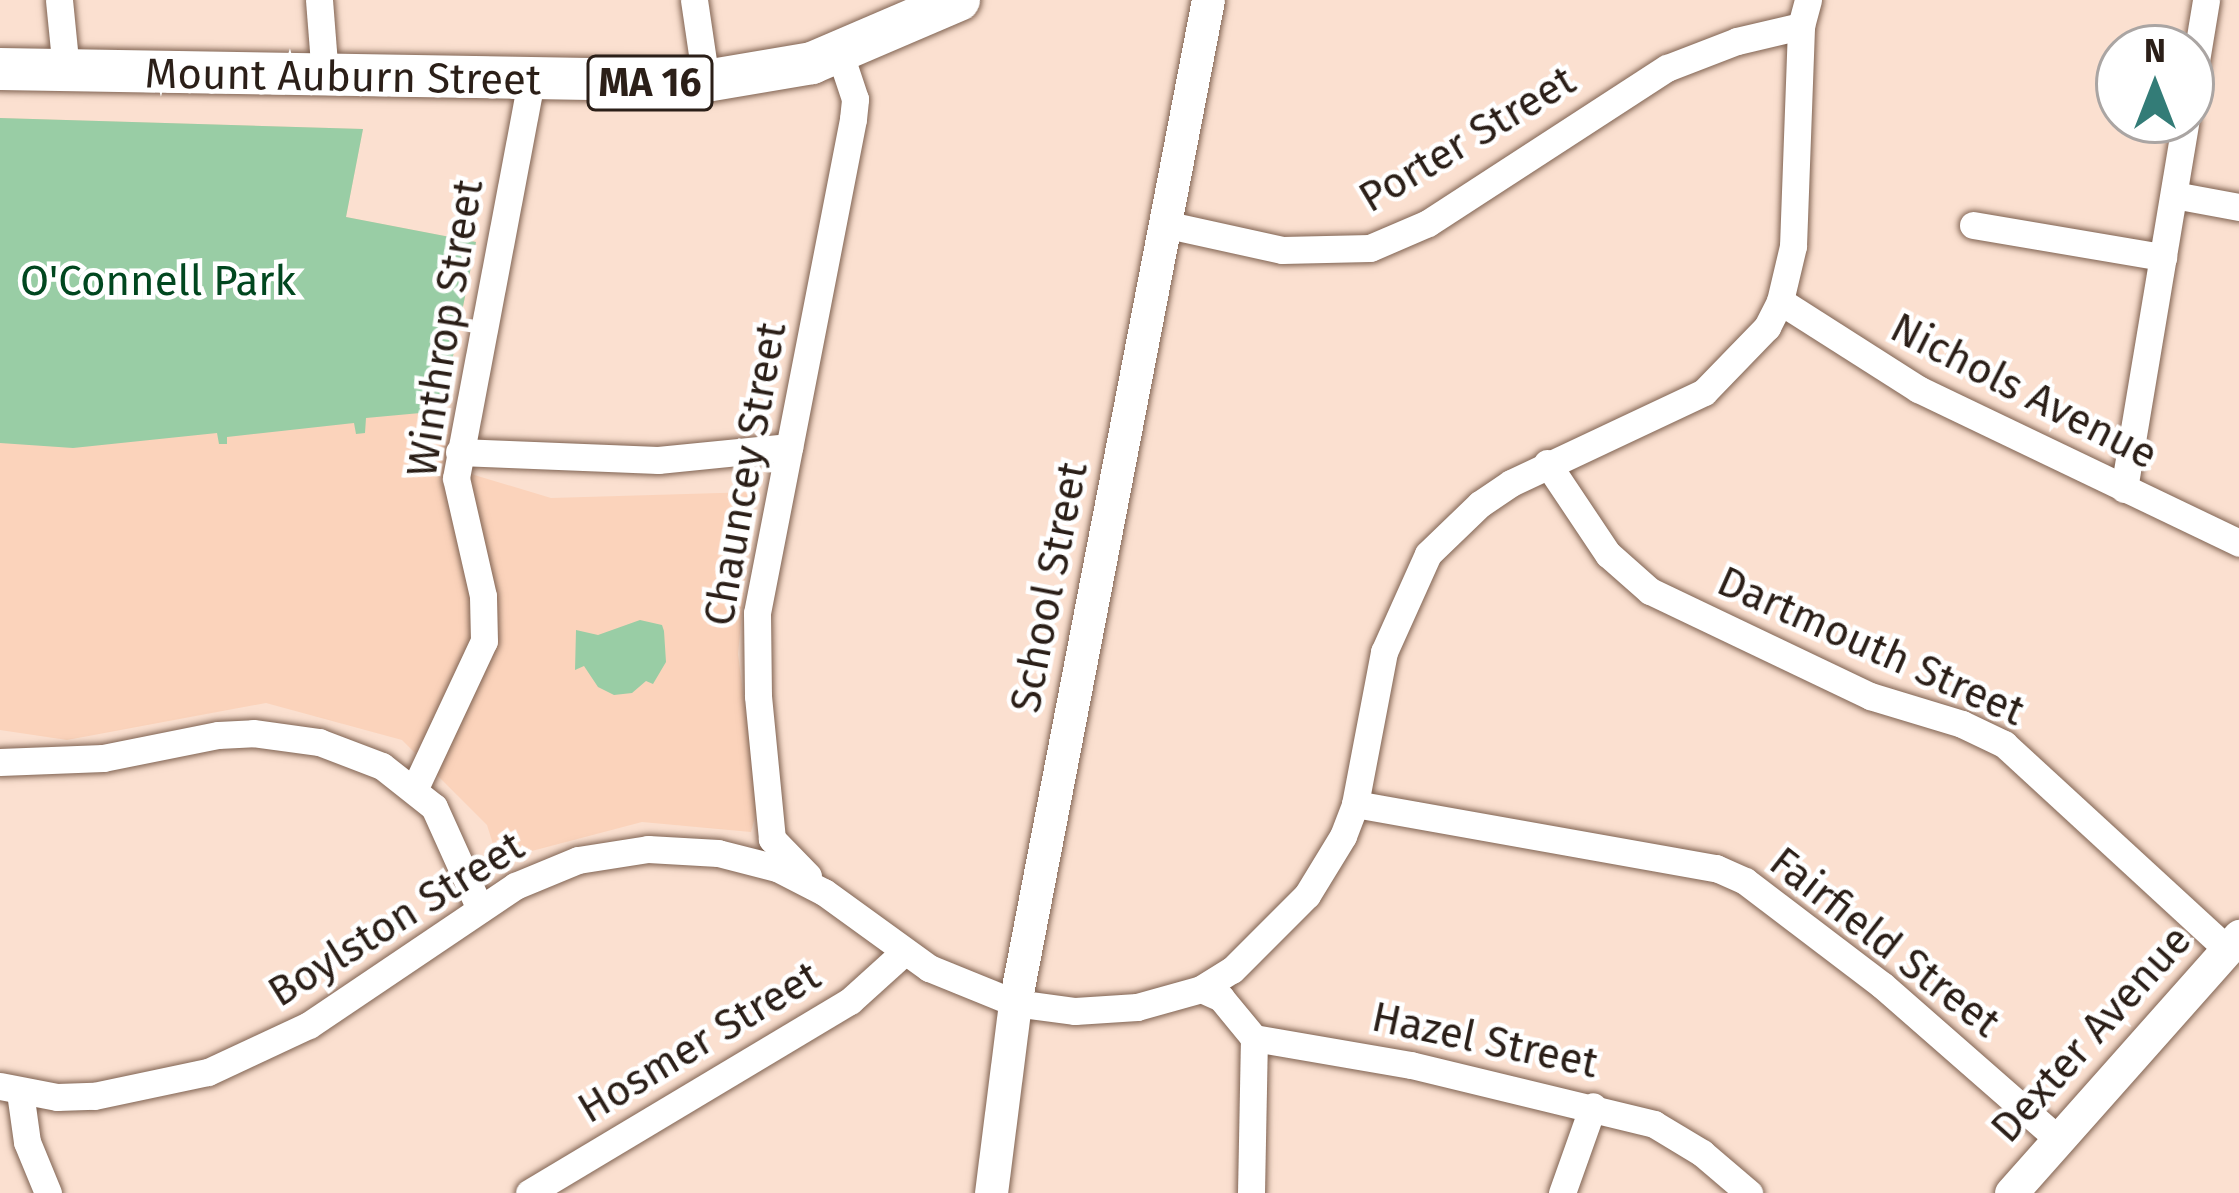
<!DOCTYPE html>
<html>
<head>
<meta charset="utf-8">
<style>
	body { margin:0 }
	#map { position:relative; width:2239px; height:1193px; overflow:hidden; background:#fbe0d0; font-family:"Fira Sans",sans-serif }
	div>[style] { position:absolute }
	.built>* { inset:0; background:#fbd3bb }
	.green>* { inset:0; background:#99cda5 }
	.roads { filter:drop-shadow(0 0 3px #7f6251) drop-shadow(0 0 3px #7f6251) }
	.minor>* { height:27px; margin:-13.5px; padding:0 13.5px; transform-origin:13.5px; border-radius:13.5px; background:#fff }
	.tertiary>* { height:33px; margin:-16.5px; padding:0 16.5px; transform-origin:16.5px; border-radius:16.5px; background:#fff }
	.primary>* { height:42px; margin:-21px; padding:0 21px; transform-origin:21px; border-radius:21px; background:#fff }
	span { translate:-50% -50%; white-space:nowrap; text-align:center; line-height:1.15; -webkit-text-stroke:9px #fff; paint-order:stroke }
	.shield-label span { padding:3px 9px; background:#fff; border:3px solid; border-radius:9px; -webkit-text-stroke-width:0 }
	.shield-label { font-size:39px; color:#2b1f18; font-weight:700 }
	.street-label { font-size:42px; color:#2b1f18 }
	.park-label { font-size:42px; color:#01471f }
	.north { position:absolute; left:2095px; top:24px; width:120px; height:120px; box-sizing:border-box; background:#fff; border:3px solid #aaa5a3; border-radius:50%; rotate:0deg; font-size:33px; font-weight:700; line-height:48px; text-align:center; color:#2b1f18 }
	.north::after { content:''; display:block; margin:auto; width:42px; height:54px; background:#337c77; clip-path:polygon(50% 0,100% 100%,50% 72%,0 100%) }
</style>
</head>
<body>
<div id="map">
	<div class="built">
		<i style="clip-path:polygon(0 118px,363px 129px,346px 217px,476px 242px,442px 411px,471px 474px,551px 498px,754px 492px,738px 654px,758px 806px,751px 832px,642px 822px,498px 860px,487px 825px,402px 740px,266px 703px,67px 740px,0 730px)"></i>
	</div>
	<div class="green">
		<i style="clip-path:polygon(0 118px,363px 129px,346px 217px,476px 242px,442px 411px,366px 418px,365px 433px,356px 434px,354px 423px,227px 437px,227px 444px,219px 444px,217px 433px,73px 448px,0 443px)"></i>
		<i style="clip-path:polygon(640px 620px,662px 625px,664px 631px,666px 662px,653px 684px,646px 681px,632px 693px,614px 695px,598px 687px,584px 666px,575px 670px,576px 630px,598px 635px)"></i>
	</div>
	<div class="roads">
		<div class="minor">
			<i style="left:59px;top:0;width:70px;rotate:84.3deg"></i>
			<i style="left:319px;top:0;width:76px;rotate:85.5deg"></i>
			<i style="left:694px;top:0;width:82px;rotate:81.6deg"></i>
			<i style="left:2191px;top:91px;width:92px;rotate:-80.6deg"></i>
			<i style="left:2174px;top:195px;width:66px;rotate:10.5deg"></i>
			<i style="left:1164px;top:224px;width:121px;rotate:12.4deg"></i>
			<i style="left:1282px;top:250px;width:88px;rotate:-1.3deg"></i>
			<i style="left:1370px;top:248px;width:63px;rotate:-23.3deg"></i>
			<i style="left:1428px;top:223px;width:285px;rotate:-33deg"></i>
			<i style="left:1667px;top:68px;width:75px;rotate:-21.1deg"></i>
			<i style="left:1737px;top:41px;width:66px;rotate:-13.2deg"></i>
			<i style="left:1973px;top:225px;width:193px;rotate:9.6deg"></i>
			<i style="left:1780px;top:301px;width:164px;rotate:32.5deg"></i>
			<i style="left:1918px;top:389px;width:356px;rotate:25.6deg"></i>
			<i style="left:459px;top:452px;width:199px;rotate:2.3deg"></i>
			<i style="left:658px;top:460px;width:132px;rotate:-5.7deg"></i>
			<i style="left:1547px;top:463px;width:110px;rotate:56.2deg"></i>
			<i style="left:1608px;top:554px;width:56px;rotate:41.4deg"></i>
			<i style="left:1650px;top:591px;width:244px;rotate:25.5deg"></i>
			<i style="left:1870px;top:696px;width:96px;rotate:16.9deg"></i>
			<i style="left:1962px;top:724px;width:47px;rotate:25.5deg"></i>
			<i style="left:2004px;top:744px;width:303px;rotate:42.6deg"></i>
			<i style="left:2124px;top:489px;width:374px;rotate:-80.5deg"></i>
			<i style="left:0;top:762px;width:103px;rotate:-2.2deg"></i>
			<i style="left:103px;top:758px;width:117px;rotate:-11.3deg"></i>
			<i style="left:218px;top:735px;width:35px;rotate:-3deg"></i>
			<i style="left:253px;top:733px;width:67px;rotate:7.8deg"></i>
			<i style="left:319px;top:742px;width:67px;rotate:20.9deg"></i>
			<i style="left:382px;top:766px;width:66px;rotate:38.3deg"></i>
			<i style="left:434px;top:807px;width:112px;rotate:65.7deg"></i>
			<i style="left:415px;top:788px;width:162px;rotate:-64.9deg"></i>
			<i style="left:484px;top:641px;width:45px;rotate:-91.3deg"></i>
			<i style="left:483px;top:596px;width:121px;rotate:-102.9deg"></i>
			<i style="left:456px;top:478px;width:404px;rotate:-79.3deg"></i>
			<i style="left:1355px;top:804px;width:367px;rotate:10.1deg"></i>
			<i style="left:1716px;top:868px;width:32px;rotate:24deg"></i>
			<i style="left:1745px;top:881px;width:172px;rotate:37.2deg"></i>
			<i style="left:1882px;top:985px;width:234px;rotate:41.2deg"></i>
			<i style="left:808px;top:876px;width:52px;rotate:-134.2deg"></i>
			<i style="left:772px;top:839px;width:144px;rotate:-95.6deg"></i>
			<i style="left:758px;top:696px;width:83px;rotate:-90.7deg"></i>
			<i style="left:757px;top:613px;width:503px;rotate:-79deg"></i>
			<i style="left:853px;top:119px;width:20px;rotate:-84deg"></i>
			<i style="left:855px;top:99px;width:47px;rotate:-108.4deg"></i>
			<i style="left:1201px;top:989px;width:22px;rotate:24deg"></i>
			<i style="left:1221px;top:998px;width:52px;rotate:50.5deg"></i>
			<i style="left:1254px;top:1038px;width:159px;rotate:9.8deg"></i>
			<i style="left:1411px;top:1065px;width:250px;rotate:13.6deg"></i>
			<i style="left:1654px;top:1124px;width:56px;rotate:31.1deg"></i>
			<i style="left:1702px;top:1153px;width:62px;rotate:40.4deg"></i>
			<i style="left:0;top:1086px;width:58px;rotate:10.9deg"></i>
			<i style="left:57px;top:1097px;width:37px;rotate:-2deg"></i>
			<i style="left:94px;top:1096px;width:116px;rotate:-11.9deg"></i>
			<i style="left:208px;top:1072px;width:111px;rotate:-25deg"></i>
			<i style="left:309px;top:1025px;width:249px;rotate:-34deg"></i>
			<i style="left:515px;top:886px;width:68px;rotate:-22.4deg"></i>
			<i style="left:578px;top:860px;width:71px;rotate:-8.9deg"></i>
			<i style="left:648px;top:849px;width:70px;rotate:3.3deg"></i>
			<i style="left:718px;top:853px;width:61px;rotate:14.3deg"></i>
			<i style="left:777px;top:868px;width:53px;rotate:27.1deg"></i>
			<i style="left:824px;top:892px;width:130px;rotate:35.9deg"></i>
			<i style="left:929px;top:968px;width:93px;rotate:22.1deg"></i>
			<i style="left:1015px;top:1003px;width:61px;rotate:7.6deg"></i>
			<i style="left:1075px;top:1011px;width:62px;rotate:-3.7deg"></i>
			<i style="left:1137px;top:1007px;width:66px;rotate:-15.7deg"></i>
			<i style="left:1201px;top:989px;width:36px;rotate:-32deg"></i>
			<i style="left:1232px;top:970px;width:106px;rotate:-45deg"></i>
			<i style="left:1307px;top:895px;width:69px;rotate:-58.6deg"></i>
			<i style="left:1343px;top:836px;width:34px;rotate:-69deg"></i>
			<i style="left:1355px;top:804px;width:155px;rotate:-79.2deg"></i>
			<i style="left:1384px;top:652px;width:107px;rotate:-65.8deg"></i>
			<i style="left:1428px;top:554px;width:72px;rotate:-43.9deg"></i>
			<i style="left:1480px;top:504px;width:37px;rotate:-34deg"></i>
			<i style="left:1511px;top:483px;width:213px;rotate:-25.2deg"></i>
			<i style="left:1704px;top:392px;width:91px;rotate:-45.9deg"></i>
			<i style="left:1767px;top:327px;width:29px;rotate:-63deg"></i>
			<i style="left:1780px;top:301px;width:57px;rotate:-76.7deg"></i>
			<i style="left:1793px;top:246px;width:220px;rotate:-87.9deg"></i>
			<i style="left:1801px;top:26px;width:27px;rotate:-75deg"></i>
			<i style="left:20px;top:1092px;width:50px;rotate:82deg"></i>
			<i style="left:27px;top:1142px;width:55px;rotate:67.6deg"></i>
			<i style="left:529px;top:1193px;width:374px;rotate:-30.9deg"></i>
			<i style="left:850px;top:1001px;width:73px;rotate:-42.2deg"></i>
			<i style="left:1251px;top:1193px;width:155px;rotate:-88.9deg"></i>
			<i style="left:1562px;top:1193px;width:92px;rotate:-70.4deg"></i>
		</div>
		<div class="tertiary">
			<i style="left:991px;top:1193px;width:192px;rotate:-82.8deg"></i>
			<i style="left:1015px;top:1003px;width:1021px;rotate:-79.11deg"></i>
			<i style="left:2011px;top:1193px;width:344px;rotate:-48.4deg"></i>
		</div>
		<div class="primary">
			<i style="left:0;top:69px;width:706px;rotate:0.97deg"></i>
			<i style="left:706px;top:81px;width:108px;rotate:-9.6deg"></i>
			<i style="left:812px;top:63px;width:160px;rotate:-23.2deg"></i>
		</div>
	</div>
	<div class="shield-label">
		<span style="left:650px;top:83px">MA 16</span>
	</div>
	<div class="street-label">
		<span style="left:343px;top:77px;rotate:1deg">Mount Auburn Street</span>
		<span style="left:1467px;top:139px;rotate:-31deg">Porter Street</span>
		<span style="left:445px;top:328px;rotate:-81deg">Winthrop Street</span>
		<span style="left:2024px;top:391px;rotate:27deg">Nichols Avenue</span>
		<span style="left:745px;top:474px;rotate:-80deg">Chauncey Street</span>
		<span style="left:1049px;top:587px;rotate:-79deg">School Street</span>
		<span style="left:1871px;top:646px;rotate:24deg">Dartmouth Street</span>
		<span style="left:396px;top:919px;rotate:-32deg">Boylston Street</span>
		<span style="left:1885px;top:942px;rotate:38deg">Fairfield Street</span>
		<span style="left:2091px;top:1034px;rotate:-48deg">Dexter Avenue</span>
		<span style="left:1485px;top:1040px;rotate:12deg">Hazel Street</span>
		<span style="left:699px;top:1042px;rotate:-31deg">Hosmer Street</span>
	</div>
	<div class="park-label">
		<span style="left:158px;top:281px">O'Connell Park</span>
	</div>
	<div class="north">N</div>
</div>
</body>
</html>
